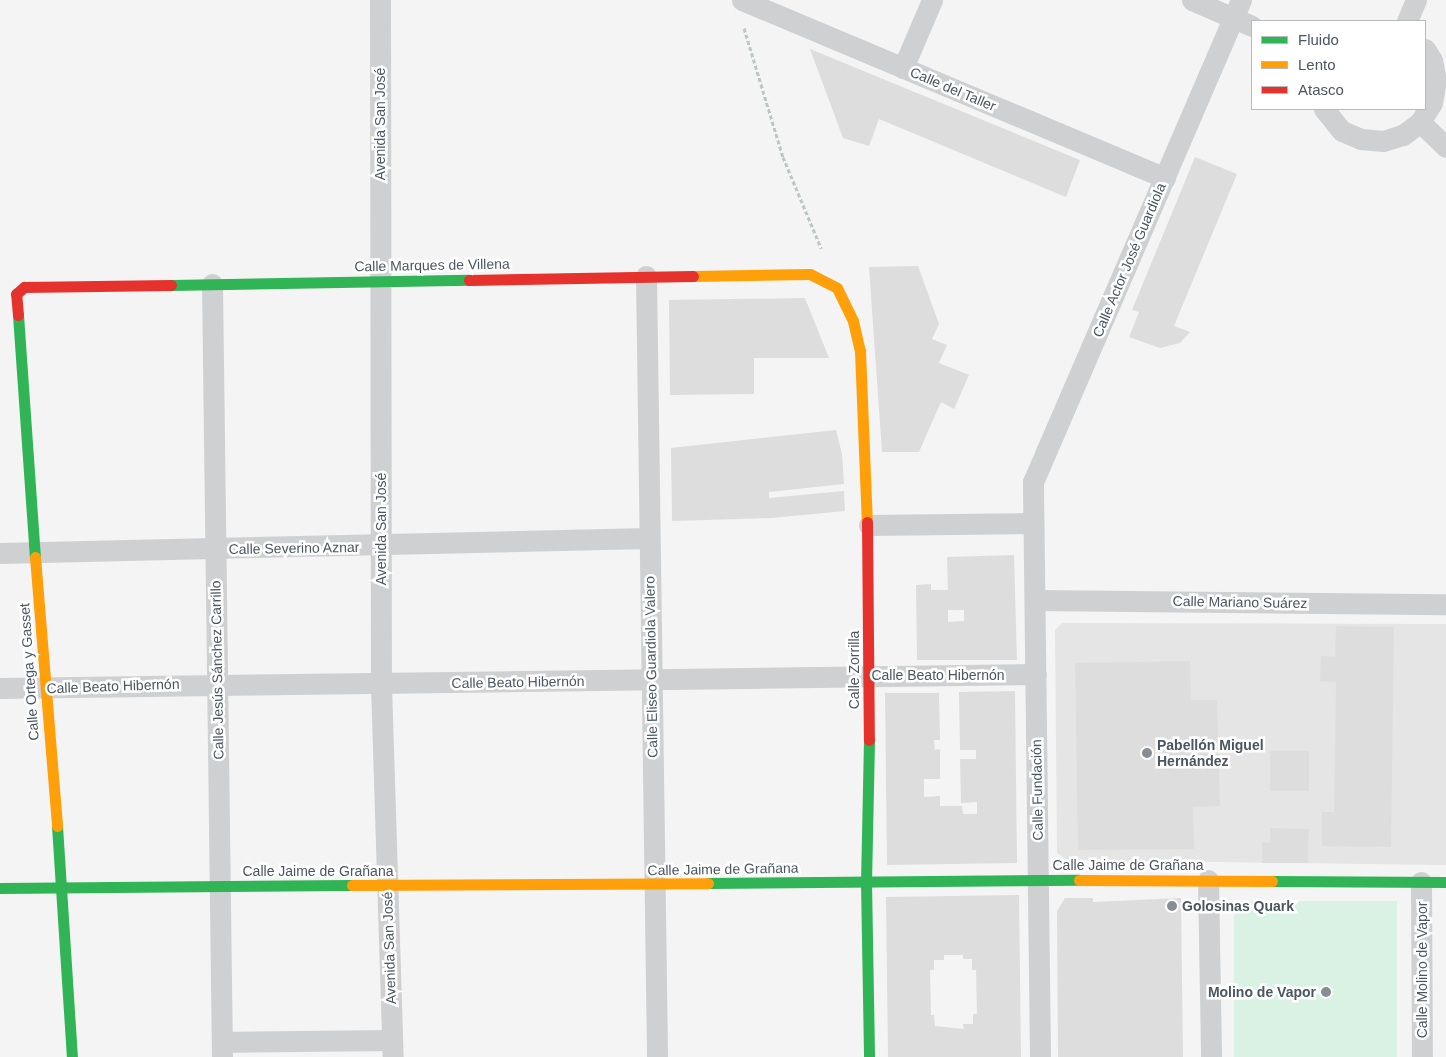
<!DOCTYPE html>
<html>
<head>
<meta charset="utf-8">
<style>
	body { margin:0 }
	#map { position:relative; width:1446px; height:1057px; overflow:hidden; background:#f4f4f4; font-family:Arial,sans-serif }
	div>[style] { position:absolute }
	.education>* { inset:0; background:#e6e5e6 }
	.green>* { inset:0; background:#d9f2e3; transform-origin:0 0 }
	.building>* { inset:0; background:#ddddde; transform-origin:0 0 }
	.path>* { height:3px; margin-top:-1.5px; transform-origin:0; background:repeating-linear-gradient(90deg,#bcc7c4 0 4px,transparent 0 6.5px) }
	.street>* { height:21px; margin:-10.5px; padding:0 10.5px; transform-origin:10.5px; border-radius:10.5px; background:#ced0d2 }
	.fast>* { height:11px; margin:-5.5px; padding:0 5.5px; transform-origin:5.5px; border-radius:5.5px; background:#30b455 }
	.slow>* { height:11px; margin:-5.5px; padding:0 5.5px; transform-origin:5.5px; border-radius:5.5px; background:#ff9f0a }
	.jam>* { height:11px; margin:-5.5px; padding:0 5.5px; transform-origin:5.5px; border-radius:5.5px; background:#e5322d }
	.dots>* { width:14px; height:14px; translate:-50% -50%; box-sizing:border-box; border:2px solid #fff; border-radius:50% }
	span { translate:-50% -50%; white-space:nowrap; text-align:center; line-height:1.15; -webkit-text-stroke:5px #fff; paint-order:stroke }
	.street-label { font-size:14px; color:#4a5661 }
	.poi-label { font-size:14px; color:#4a5661; font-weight:700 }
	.left { translate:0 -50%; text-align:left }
	.right { translate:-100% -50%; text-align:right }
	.legend { position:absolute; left:1251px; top:20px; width:175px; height:90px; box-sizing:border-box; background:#fff; border:1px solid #b7bbc0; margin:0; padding:6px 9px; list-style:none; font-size:15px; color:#4a5661 }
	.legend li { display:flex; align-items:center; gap:10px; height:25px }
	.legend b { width:25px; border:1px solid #b7bbc0 }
</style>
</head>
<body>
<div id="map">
	<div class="education">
		<i style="clip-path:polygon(1062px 623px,1446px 624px,1446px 865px,1067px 860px,1057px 853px,1055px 630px)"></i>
	</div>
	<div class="green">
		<i style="left:1234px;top:901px;width:163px;height:156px"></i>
	</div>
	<div class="building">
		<i style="clip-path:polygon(810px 49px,1080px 160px,1066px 197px,879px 119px,869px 146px,843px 138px)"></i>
		<i style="clip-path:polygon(1195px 157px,1237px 174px,1174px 326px,1190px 332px,1180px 343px,1160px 348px,1129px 337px,1139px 312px,1132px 310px)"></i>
		<i style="clip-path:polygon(918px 266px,939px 324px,932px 339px,947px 345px,939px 363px,969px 375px,954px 409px,941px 402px,919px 452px,882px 452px,869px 267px)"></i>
		<i style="clip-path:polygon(805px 298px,829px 358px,754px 358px,754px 394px,670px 395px,669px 300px)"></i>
		<i style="clip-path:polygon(836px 430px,842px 454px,844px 484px,769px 492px,769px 498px,844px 491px,845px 511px,772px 518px,672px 521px,671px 448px)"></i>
		<i style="clip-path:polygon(evenodd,1014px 555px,1017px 660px,917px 660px,916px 585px,931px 584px,931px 590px,948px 590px,947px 557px,1014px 555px,948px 610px,964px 610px,964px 621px,948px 622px,948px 610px)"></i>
		<i style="clip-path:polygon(1336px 626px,1394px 627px,1391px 847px,1322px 846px,1322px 812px,1334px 812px,1336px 682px,1320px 681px,1321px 656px,1335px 657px)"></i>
		<i style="clip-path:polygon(1190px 661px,1191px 700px,1217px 700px,1220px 806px,1193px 807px,1194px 849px,1078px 850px,1075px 663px)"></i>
		<i style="clip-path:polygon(1015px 691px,1017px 863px,887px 865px,885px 693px,939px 693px,940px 740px,934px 740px,935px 750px,940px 749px,940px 779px,924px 779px,924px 797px,940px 796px,940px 806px,962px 806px,963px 814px,977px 814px,977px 802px,961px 803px,960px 759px,976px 759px,976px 750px,960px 750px,959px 692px)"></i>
		<i style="left:1309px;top:751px;width:40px;height:39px;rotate:90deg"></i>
		<i style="clip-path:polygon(1270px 828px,1309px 829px,1308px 863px,1262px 863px,1262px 842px,1270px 843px)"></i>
		<i style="clip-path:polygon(evenodd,1019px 895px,1021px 1057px,888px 1057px,886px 897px,1019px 895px,944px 955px,963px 955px,963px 959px,972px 959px,972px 970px,976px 970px,977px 1014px,973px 1014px,973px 1024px,963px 1024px,964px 1029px,935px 1026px,934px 1015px,931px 1015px,930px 970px,934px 970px,934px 960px,944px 960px,944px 955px)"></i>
		<i style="clip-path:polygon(1065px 898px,1093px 898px,1093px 902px,1181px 898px,1183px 1057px,1058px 1057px,1057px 911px)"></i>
	</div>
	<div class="path">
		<i style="left:744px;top:28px;width:135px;rotate:73.2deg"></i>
		<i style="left:783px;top:157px;width:99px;rotate:67.3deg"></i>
	</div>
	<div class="street">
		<i style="left:380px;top:0;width:685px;rotate:89.92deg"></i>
		<i style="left:381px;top:685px;width:372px;rotate:88.2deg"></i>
		<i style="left:742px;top:0;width:459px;rotate:22.8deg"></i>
		<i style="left:1192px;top:0;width:65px;rotate:23.4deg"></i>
		<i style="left:1407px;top:21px;width:23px;rotate:-67deg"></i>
		<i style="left:903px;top:68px;width:74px;rotate:-66.9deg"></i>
		<i style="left:1324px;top:109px;width:28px;rotate:51deg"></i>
		<i style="left:1342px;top:131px;width:21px;rotate:23deg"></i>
		<i style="left:1361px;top:139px;width:22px;rotate:5deg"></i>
		<i style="left:1383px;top:141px;width:21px;rotate:-17deg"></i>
		<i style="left:1403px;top:135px;width:21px;rotate:-37deg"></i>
		<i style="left:1420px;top:122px;width:22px;rotate:-58deg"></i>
		<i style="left:1432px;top:103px;width:22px;rotate:-80deg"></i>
		<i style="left:1436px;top:81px;width:21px;rotate:-101deg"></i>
		<i style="left:1432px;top:60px;width:13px;rotate:-122deg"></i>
		<i style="left:1420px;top:122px;width:36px;rotate:44deg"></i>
		<i style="left:646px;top:276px;width:781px;rotate:89.19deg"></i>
		<i style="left:212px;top:284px;width:773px;rotate:89.26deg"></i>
		<i style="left:869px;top:525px;width:163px;rotate:-0.7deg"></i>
		<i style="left:0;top:553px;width:648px;rotate:-1.33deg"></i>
		<i style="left:1035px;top:600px;width:411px;rotate:0.6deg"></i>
		<i style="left:0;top:688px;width:1036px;rotate:-0.77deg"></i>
		<i style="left:1208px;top:880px;width:177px;rotate:89deg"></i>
		<i style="left:1421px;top:882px;width:175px;rotate:89.7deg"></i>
		<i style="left:222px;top:1042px;width:170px;rotate:-0.7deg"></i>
		<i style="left:1040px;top:1057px;width:575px;rotate:-90.7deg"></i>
		<i style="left:1033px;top:482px;width:525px;rotate:-66.66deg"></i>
	</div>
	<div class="fast">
		<i style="left:171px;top:285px;width:298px;rotate:-1deg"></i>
		<i style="left:18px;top:315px;width:243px;rotate:86deg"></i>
		<i style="left:869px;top:740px;width:142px;rotate:91.2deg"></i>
		<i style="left:866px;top:882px;width:175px;rotate:89deg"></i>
		<i style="left:57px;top:826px;width:231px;rotate:86.3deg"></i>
		<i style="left:1272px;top:881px;width:174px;rotate:0.3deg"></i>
		<i style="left:708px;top:883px;width:371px;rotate:-0.5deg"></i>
		<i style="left:0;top:888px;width:352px;rotate:-0.5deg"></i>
	</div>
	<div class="slow">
		<i style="left:693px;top:276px;width:117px;rotate:-1deg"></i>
		<i style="left:810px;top:274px;width:30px;rotate:27deg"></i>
		<i style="left:837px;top:288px;width:37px;rotate:64deg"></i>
		<i style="left:853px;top:321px;width:31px;rotate:77deg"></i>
		<i style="left:860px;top:351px;width:171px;rotate:87.7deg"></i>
		<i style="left:35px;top:557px;width:270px;rotate:85.3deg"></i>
		<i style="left:1079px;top:880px;width:193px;rotate:0.3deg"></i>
		<i style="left:352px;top:885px;width:356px;rotate:-0.3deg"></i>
	</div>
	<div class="jam">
		<i style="left:469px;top:280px;width:224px;rotate:-1deg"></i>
		<i style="left:18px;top:315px;width:21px;rotate:-95deg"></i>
		<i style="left:16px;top:294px;width:11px;rotate:-41deg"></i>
		<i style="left:24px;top:287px;width:147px;rotate:-0.8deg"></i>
		<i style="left:867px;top:522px;width:218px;rotate:89.5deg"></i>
	</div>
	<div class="dots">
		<i style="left:1147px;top:753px;background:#868d94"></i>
		<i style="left:1172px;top:906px;background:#868d94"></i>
		<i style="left:1326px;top:992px;background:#868d94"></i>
	</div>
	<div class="street-label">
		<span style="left:953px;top:89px;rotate:23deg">Calle del Taller</span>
		<span style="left:380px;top:124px;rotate:-90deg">Avenida San José</span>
		<span style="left:1129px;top:260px;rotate:-67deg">Calle Actor José Guardiola</span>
		<span style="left:432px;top:265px;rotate:-1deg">Calle Marques de Villena</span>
		<span style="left:381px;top:529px;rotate:-90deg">Avenida San José</span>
		<span style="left:294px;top:548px;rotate:-1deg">Calle Severino Aznar</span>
		<span style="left:1240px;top:602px;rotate:1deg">Calle Mariano Suárez</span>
		<span style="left:651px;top:667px;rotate:-91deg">Calle Eliseo Guardiola Valero</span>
		<span style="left:217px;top:670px;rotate:-91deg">Calle Jesús Sánchez Carrillo</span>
		<span style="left:854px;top:670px;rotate:-90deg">Calle Zorrilla</span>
		<span style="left:29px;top:672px;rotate:-94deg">Calle Ortega y Gasset</span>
		<span style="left:938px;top:675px">Calle Beato Hibernón</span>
		<span style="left:518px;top:682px;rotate:-1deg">Calle Beato Hibernón</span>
		<span style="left:113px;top:686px;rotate:-2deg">Calle Beato Hibernón</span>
		<span style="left:1037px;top:790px;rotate:-91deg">Calle Fundación</span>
		<span style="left:1128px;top:865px">Calle Jaime de Grañana</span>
		<span style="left:723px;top:869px;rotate:-1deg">Calle Jaime de Grañana</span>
		<span style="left:318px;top:871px">Calle Jaime de Grañana</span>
		<span style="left:389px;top:948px;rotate:-92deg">Avenida San José</span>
		<span style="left:1422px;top:970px;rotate:-90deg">Calle Molino de Vapor</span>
	</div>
	<div class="poi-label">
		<span class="left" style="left:1157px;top:753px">Pabellón Miguel<br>Hernández</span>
		<span class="left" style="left:1182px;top:906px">Golosinas Quark</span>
		<span class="right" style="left:1316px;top:992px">Molino de Vapor</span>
	</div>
	<ul class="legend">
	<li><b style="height:6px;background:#30b455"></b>Fluido</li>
	<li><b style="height:6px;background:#ff9f0a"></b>Lento</li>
	<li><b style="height:6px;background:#e5322d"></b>Atasco</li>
	</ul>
</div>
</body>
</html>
